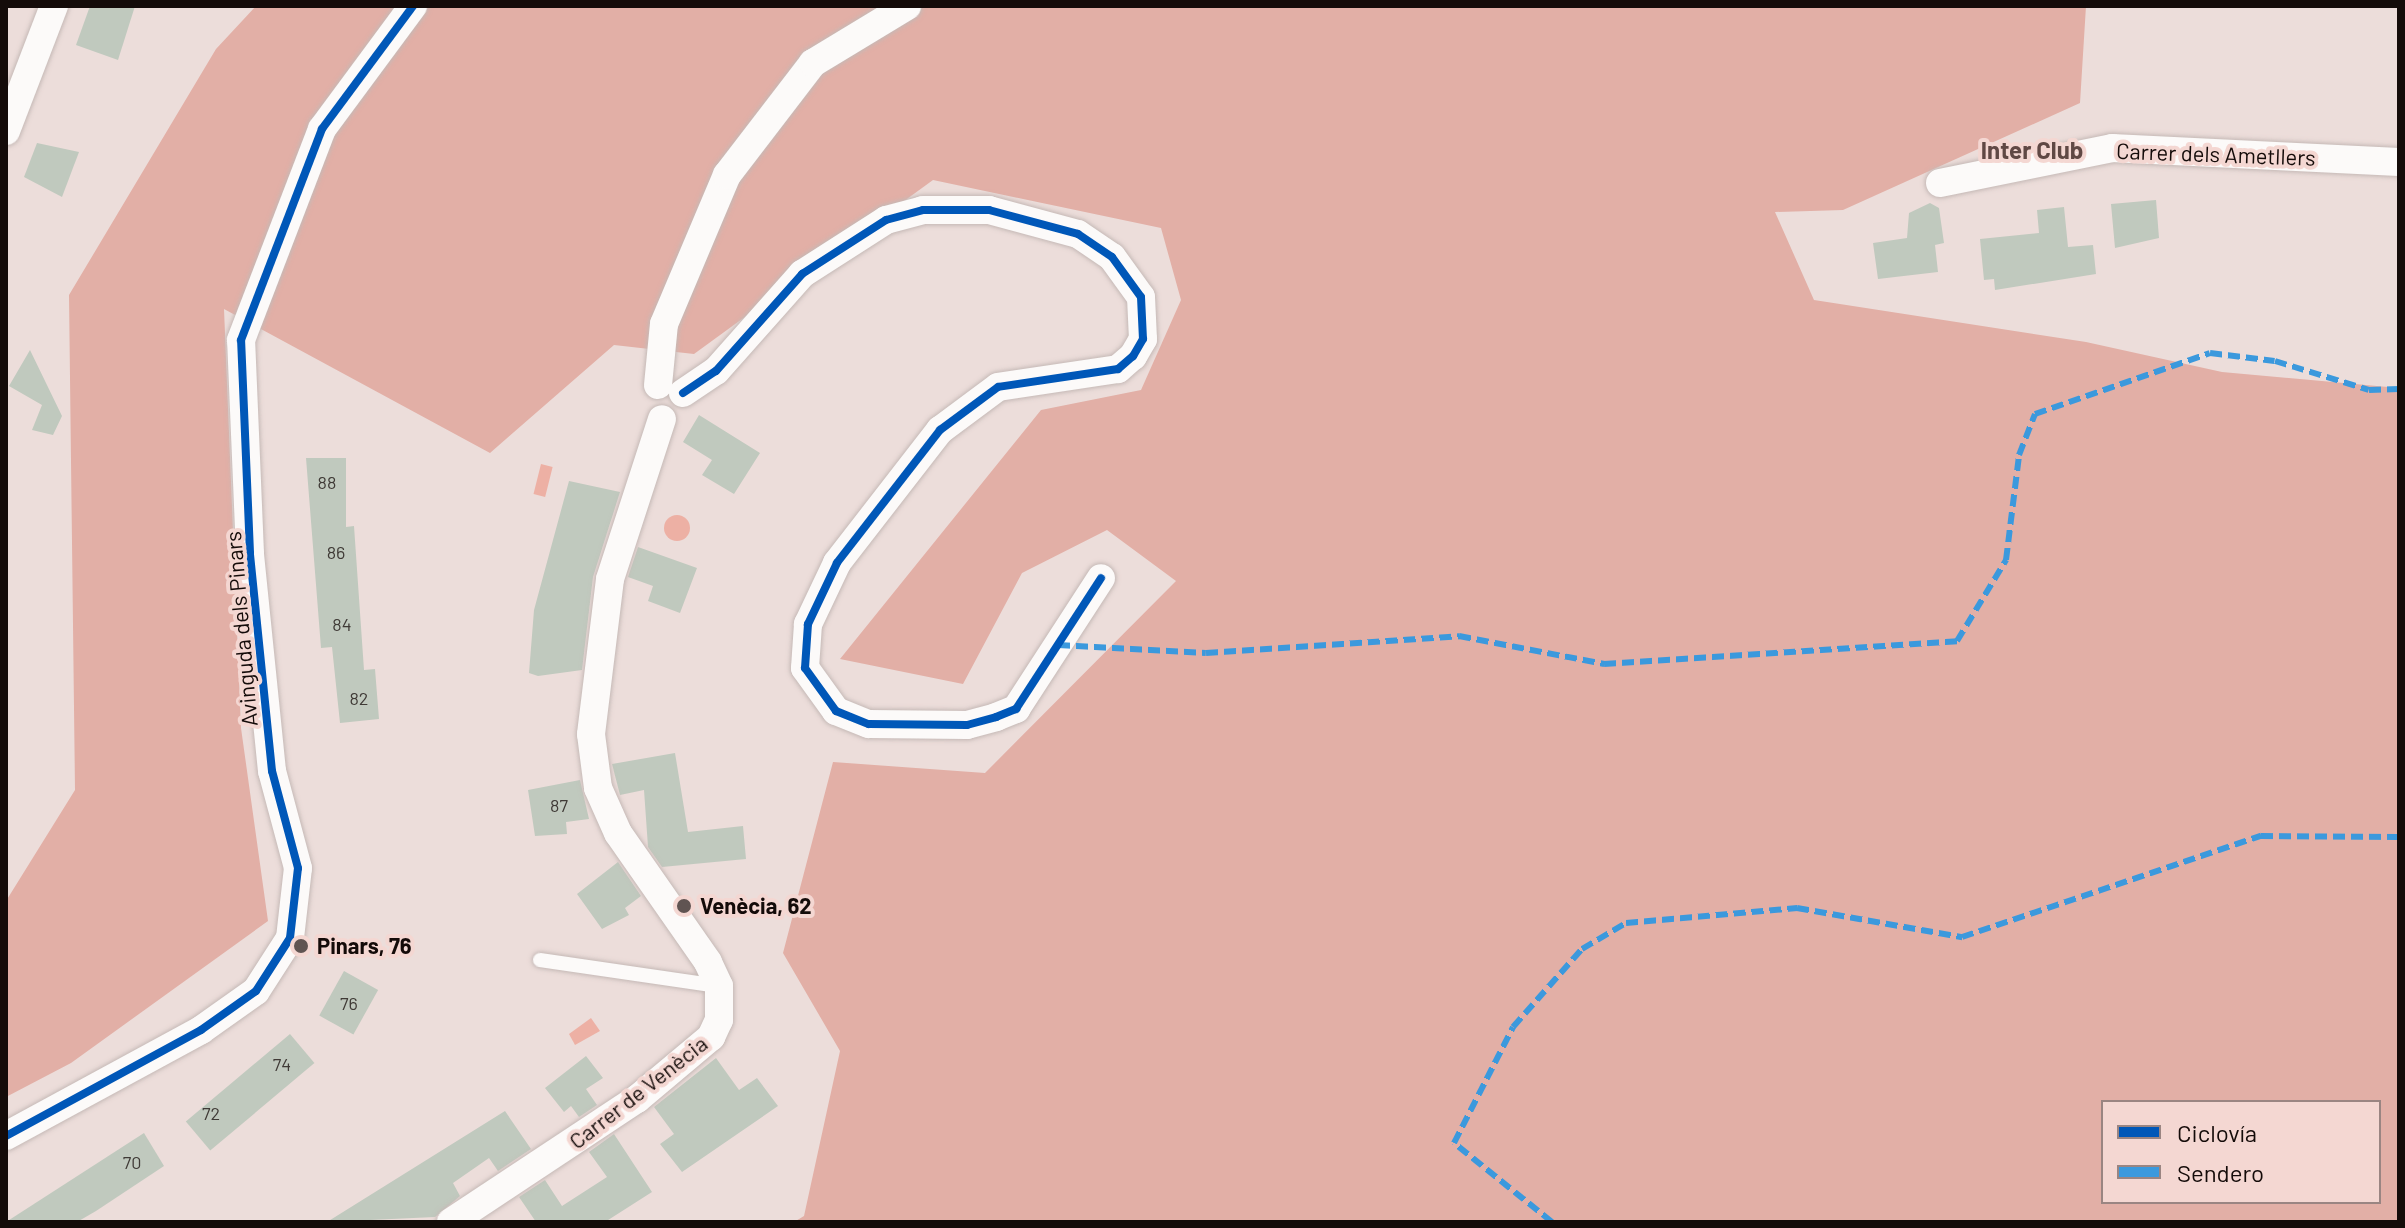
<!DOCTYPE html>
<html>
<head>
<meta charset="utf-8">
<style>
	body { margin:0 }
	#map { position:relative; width:2405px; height:1228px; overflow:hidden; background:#ecddda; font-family:Barlow,sans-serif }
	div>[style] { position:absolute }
	.forest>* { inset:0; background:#e2afa6 }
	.water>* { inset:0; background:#edb0a4; transform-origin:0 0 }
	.round { border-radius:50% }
	.building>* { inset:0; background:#c0c9be; transform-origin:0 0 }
	.roads { filter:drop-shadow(0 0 2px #c5b9b6) drop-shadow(0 0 2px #c5b9b6) }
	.service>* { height:14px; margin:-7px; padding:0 7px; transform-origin:7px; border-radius:7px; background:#fcfaf9 }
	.minor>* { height:28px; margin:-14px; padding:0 14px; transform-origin:14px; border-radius:14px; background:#fcfaf9 }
	.quiet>* { height:6px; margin-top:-3px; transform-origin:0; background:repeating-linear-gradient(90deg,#3b99dd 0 12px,transparent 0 18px) }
	.cycleway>* { height:8px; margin:-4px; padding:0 4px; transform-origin:4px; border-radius:4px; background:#0057b8 }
	.dots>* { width:22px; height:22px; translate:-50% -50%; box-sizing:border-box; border:4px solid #f4d7d2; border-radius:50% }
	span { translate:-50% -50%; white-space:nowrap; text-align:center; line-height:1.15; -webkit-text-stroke:8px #f4d7d2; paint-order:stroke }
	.number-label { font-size:18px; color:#3f3a36 }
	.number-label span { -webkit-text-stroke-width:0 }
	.street-label { font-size:22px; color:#140b09 }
	.poi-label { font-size:22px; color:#140b09; font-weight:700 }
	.left { translate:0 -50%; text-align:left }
	.neighbourhood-label { font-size:24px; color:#604844; font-weight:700 }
	.frame { position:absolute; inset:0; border:8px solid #140b09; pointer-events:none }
	.legend { position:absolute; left:2101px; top:1100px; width:280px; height:104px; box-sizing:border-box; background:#f4d7d2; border:2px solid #9a8582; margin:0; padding:10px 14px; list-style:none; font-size:24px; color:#140b09 }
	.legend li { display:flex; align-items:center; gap:16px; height:40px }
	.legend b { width:40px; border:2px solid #9a8582 }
</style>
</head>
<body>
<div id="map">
	<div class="forest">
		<i style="clip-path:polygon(evenodd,256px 6px,2086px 6px,2080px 103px,1843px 210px,1775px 212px,1814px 300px,2086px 342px,2222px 372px,2399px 388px,2399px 1222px,794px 1222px,804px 1216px,840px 1051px,783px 953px,833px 762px,985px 773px,1176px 581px,1107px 530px,1022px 573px,963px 684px,840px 659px,1041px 410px,1141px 390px,1181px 300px,1161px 228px,933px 180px,694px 354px,614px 345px,490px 453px,224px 309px,241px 728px,268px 921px,71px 1063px,6px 1097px,6px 901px,75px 790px,69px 295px,216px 49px,256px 6px,2103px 1102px,2379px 1102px,2379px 1202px,2103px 1202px,2103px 1102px)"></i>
	</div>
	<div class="water">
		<i style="left:541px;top:464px;width:12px;height:31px;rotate:14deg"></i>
		<i class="round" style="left:664px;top:515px;width:26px;height:26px"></i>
		<i style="clip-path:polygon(591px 1018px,600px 1031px,575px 1045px,569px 1034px)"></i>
	</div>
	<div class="building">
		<i style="clip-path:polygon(90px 6px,135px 6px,118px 60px,76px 45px)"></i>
		<i style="clip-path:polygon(37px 143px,79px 152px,62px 197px,24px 177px)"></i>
		<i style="clip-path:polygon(2156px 200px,2159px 238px,2115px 248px,2111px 204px)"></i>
		<i style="clip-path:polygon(1930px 203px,1939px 208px,1944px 243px,1935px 245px,1938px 272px,1878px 279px,1873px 243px,1907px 238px,1909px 213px)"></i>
		<i style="clip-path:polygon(2064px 207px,2068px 247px,2093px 245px,2096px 274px,1995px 290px,1994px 279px,1984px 280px,1980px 239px,2039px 233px,2037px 210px)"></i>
		<i style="clip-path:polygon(30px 350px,62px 416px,53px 435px,32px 430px,42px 405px,9px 386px)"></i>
		<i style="clip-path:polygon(699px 415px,760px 453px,734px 494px,702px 475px,712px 460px,683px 442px)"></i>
		<i style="clip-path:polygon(306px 458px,346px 458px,346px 527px,354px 526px,364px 670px,375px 669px,379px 719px,340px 723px,332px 647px,321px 648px)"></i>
		<i style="clip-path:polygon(569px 481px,620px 492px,593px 577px,582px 670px,538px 676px,529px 673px,534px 610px)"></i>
		<i style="clip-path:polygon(638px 547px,697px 568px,680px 613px,648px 601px,653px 586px,628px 577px)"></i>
		<i style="clip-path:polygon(675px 753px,688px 832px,743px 826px,746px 859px,662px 867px,648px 847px,644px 790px,620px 795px,612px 764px)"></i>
		<i style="clip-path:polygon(580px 780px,589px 819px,566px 822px,567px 834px,535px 836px,528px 790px)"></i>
		<i style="clip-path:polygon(618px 862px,641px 896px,625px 908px,629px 915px,602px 929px,577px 894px)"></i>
		<i style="left:344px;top:971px;width:39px;height:51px;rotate:29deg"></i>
		<i style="left:290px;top:1034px;width:38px;height:136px;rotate:50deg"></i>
		<i style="clip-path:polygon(586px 1056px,603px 1078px,586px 1089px,597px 1105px,579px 1117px,571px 1106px,564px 1112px,545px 1088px)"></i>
		<i style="clip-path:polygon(716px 1058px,739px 1090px,757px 1078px,778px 1106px,682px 1172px,660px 1144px,674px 1134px,654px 1107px)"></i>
		<i style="clip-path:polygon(505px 1111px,531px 1149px,498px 1171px,489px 1158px,453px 1183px,460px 1196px,435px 1217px,327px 1222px)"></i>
		<i style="clip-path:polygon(144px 1133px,164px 1166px,96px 1211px,77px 1222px,6px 1222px)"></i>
		<i style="clip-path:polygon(614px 1134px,652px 1192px,605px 1222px,536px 1222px,519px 1197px,545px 1180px,562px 1206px,607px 1177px,589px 1152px)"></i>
	</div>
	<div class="roads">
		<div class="service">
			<i style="left:540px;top:960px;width:180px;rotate:8.3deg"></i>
		</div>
		<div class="minor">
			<i style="left:6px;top:131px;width:134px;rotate:-69deg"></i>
			<i style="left:1940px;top:183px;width:176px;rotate:-11.5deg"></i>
			<i style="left:2112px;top:148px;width:287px;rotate:2.8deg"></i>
			<i style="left:658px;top:385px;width:61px;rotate:-84.4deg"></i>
			<i style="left:664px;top:324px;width:162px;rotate:-67.1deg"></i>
			<i style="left:727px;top:175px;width:141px;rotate:-52.5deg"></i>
			<i style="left:813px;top:63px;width:110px;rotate:-31.2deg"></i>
			<i style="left:683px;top:393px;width:40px;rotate:-34deg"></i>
			<i style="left:716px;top:371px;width:130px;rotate:-48.4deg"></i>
			<i style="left:802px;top:274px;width:100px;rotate:-32.7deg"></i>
			<i style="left:886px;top:220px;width:38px;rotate:-15deg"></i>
			<i style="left:923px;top:210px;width:66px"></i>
			<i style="left:989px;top:210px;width:92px;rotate:15.1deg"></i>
			<i style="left:1078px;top:234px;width:41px;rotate:34.1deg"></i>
			<i style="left:1112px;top:257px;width:49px;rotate:54.1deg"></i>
			<i style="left:1141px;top:297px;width:42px;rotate:87.3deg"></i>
			<i style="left:1143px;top:339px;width:20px;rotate:120deg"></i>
			<i style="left:1133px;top:356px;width:20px;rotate:139deg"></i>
			<i style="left:1118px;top:369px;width:121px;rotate:171.5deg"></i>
			<i style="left:998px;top:387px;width:72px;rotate:143.4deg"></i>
			<i style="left:940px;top:430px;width:168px;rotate:127.8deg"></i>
			<i style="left:837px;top:563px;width:68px;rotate:115.4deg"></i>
			<i style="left:808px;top:624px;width:44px;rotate:93.9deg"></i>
			<i style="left:805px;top:668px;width:53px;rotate:54.2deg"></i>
			<i style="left:836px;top:711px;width:35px;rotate:22deg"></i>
			<i style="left:869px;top:724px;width:98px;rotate:0.6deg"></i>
			<i style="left:967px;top:725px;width:30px;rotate:-15deg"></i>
			<i style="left:996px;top:717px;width:22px;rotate:-22deg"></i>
			<i style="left:1016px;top:709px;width:156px;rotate:-57deg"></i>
			<i style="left:6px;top:1136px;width:222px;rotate:-28.5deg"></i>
			<i style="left:201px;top:1030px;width:67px;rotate:-35.3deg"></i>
			<i style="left:256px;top:991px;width:63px;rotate:-57.3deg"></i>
			<i style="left:290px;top:938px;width:70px;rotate:-83.5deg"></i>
			<i style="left:298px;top:868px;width:100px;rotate:-105deg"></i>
			<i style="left:272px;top:771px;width:219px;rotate:-95.8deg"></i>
			<i style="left:250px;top:553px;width:213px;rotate:-92.4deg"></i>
			<i style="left:241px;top:340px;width:226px;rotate:-69deg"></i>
			<i style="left:322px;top:129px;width:153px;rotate:-53.5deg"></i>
			<i style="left:451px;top:1222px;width:223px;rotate:-33.5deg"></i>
			<i style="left:637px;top:1099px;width:97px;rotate:-40deg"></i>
			<i style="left:711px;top:1037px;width:19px;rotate:-65deg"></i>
			<i style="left:719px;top:1020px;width:34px;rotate:-90deg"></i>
			<i style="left:719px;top:986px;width:26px;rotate:-115deg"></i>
			<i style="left:708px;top:962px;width:157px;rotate:-124.9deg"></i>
			<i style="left:618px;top:833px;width:49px;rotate:-114deg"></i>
			<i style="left:598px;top:788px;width:54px;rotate:-97.4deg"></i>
			<i style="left:591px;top:734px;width:156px;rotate:-83deg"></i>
			<i style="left:610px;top:579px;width:168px;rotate:-72deg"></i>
		</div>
	</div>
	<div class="quiet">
		<i style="left:1058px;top:645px;width:148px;rotate:3.1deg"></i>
		<i style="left:1206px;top:653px;width:254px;rotate:-3.8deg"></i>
		<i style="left:1459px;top:636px;width:148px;rotate:10.9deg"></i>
		<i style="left:1604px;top:664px;width:354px;rotate:-3.7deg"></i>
		<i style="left:1957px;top:641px;width:95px;rotate:-58.8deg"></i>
		<i style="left:2006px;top:560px;width:106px;rotate:-82.9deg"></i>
		<i style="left:2019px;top:455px;width:44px;rotate:-68.7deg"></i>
		<i style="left:2035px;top:414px;width:185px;rotate:-19.2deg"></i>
		<i style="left:2210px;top:353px;width:65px;rotate:7deg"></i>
		<i style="left:2275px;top:361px;width:98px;rotate:17.1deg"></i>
		<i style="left:2369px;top:390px;width:30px;rotate:-2deg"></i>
		<i style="left:1552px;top:1222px;width:126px;rotate:-141.1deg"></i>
		<i style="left:1454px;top:1143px;width:130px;rotate:-63deg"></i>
		<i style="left:1513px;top:1027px;width:104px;rotate:-48.5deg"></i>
		<i style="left:1582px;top:949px;width:51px;rotate:-30.6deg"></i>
		<i style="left:1626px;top:923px;width:172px;rotate:-5deg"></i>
		<i style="left:1797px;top:908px;width:168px;rotate:10deg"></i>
		<i style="left:1962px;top:937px;width:316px;rotate:-18.7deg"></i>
		<i style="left:2261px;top:836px;width:138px;rotate:0.4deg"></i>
	</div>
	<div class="cycleway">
		<i style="left:683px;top:393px;width:40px;rotate:-34deg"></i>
		<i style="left:716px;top:371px;width:130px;rotate:-48.4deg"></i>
		<i style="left:802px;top:274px;width:100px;rotate:-32.7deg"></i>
		<i style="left:886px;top:220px;width:38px;rotate:-15deg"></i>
		<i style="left:923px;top:210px;width:66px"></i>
		<i style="left:989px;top:210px;width:92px;rotate:15.1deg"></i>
		<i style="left:1078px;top:234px;width:41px;rotate:34.1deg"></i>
		<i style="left:1112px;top:257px;width:49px;rotate:54.1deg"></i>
		<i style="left:1141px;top:297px;width:42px;rotate:87.3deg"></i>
		<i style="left:1143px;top:339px;width:20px;rotate:120deg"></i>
		<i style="left:1133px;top:356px;width:20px;rotate:139deg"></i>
		<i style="left:1118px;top:369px;width:121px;rotate:171.5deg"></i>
		<i style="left:998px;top:387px;width:72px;rotate:143.4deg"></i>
		<i style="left:940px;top:430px;width:168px;rotate:127.8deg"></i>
		<i style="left:837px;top:563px;width:68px;rotate:115.4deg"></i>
		<i style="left:808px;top:624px;width:44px;rotate:93.9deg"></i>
		<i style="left:805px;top:668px;width:53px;rotate:54.2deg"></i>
		<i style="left:836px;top:711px;width:35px;rotate:22deg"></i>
		<i style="left:869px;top:724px;width:98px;rotate:0.6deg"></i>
		<i style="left:967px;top:725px;width:30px;rotate:-15deg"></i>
		<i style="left:996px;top:717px;width:22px;rotate:-22deg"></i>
		<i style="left:1016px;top:709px;width:156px;rotate:-57deg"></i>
		<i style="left:6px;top:1136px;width:222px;rotate:-28.5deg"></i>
		<i style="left:201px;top:1030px;width:67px;rotate:-35.3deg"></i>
		<i style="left:256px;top:991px;width:63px;rotate:-57.3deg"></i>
		<i style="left:290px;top:938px;width:70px;rotate:-83.5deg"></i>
		<i style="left:298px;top:868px;width:100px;rotate:-105deg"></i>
		<i style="left:272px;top:771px;width:219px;rotate:-95.8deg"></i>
		<i style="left:250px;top:553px;width:213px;rotate:-92.4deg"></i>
		<i style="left:241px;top:340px;width:226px;rotate:-69deg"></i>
		<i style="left:322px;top:129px;width:153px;rotate:-53.5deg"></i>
	</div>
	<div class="dots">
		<i style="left:684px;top:906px;background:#605452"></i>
		<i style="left:301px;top:946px;background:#605452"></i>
	</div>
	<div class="number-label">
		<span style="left:327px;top:482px">88</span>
		<span style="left:336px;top:552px">86</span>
		<span style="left:342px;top:624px">84</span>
		<span style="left:359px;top:698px">82</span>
		<span style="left:559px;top:805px">87</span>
		<span style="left:349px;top:1003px">76</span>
		<span style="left:282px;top:1064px">74</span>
		<span style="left:211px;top:1113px">72</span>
		<span style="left:132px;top:1162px">70</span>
	</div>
	<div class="street-label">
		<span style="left:2216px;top:154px;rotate:2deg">Carrer dels Ametllers</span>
		<span style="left:241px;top:629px;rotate:-95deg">Avinguda dels Pinars</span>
		<span style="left:638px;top:1092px;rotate:-38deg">Carrer de Venècia</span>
	</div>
	<div class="poi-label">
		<span class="left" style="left:700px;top:906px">Venècia, 62</span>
		<span class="left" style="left:317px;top:946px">Pinars, 76</span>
	</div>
	<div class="neighbourhood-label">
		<span style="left:2032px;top:150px">Inter Club</span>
	</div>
	<div class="frame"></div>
	<ul class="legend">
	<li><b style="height:10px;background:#0057b8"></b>Ciclovía</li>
	<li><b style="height:10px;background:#3b99dd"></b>Sendero</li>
	</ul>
</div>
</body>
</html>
